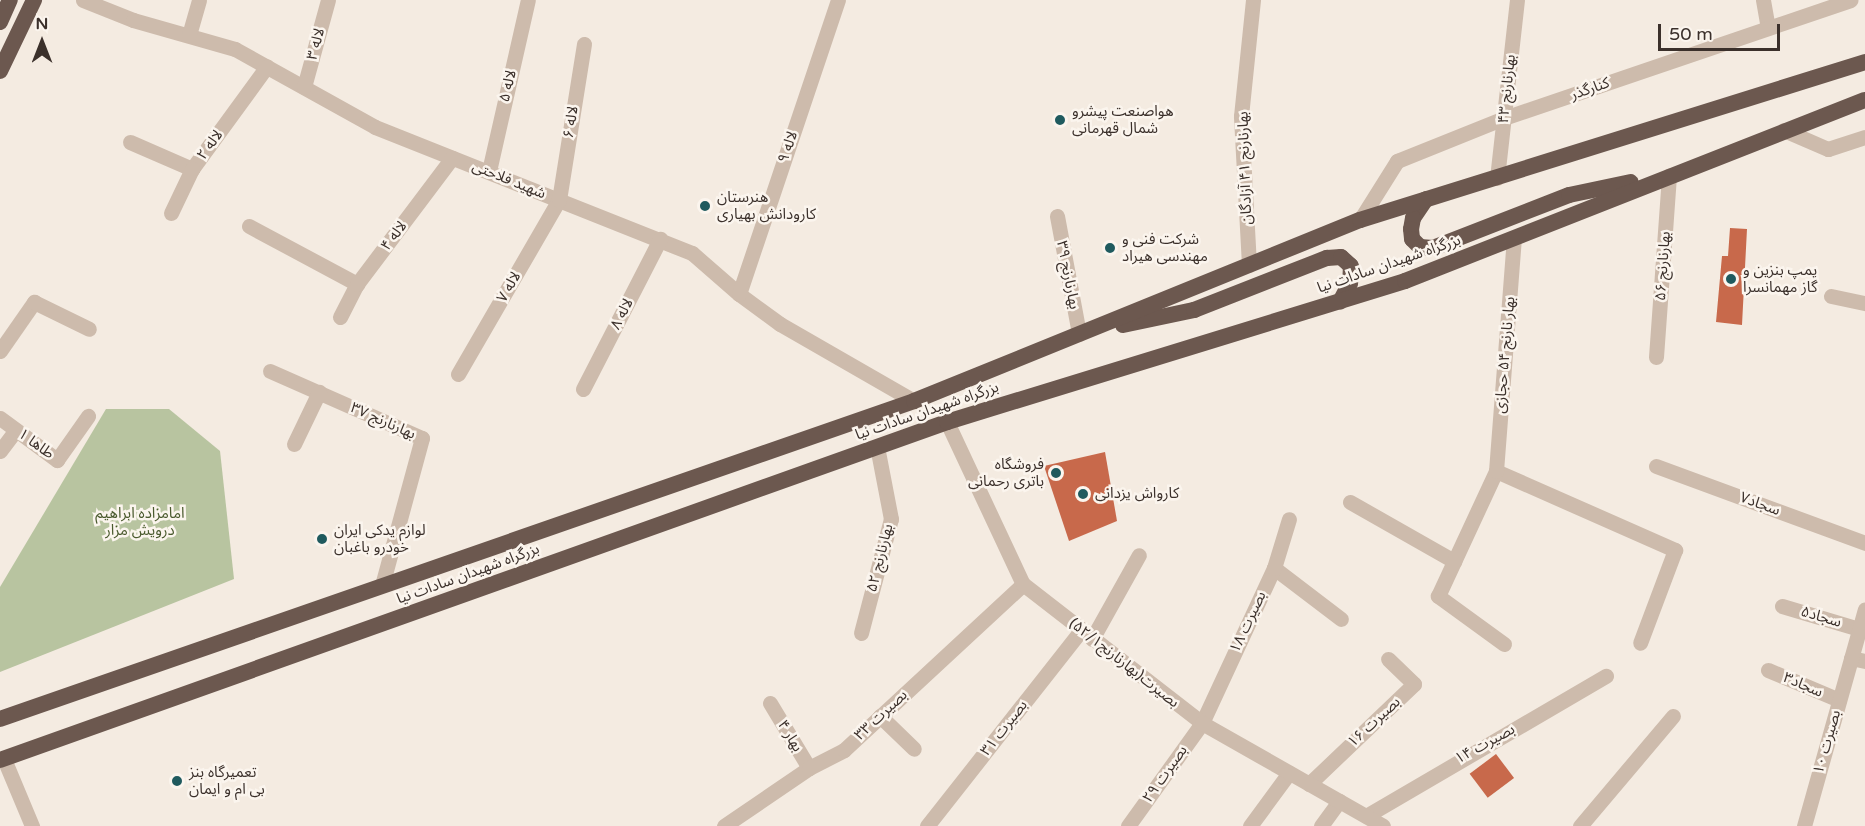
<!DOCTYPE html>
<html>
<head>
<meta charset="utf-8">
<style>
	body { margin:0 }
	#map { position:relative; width:1865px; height:826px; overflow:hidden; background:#f4ebe1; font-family:"Varela Round","Noto Sans Arabic",sans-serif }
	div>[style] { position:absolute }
	.green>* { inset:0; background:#b8c4a0 }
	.building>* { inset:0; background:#c8694b; transform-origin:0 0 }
	.minor>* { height:15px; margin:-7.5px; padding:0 7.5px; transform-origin:7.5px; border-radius:7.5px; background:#cdbbac }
	.tertiary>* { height:15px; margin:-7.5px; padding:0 7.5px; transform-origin:7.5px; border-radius:7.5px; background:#cdbbac }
	.trunk>* { height:16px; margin:-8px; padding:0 8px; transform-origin:8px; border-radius:8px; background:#6c584f }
	.dots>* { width:16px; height:16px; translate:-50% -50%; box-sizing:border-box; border:3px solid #fbf5ee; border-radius:50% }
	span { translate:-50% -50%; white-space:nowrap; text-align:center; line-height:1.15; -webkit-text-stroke:5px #fbf5ee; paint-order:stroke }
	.street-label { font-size:15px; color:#3b302b }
	.poi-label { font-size:15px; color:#3b302b }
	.left { translate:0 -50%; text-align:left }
	.right { translate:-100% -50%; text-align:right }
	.park-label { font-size:15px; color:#4a5a2e }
	.north { position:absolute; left:12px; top:12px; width:60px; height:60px; -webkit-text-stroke:4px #fbf5ee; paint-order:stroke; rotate:0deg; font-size:16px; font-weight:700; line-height:24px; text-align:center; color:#3b302b }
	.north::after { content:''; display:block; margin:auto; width:21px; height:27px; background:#3b302b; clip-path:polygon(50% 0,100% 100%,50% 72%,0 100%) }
	.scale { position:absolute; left:1658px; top:24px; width:122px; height:27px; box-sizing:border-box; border:3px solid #3b302b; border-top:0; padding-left:8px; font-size:18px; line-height:21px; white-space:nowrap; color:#3b302b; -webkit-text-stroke:4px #fbf5ee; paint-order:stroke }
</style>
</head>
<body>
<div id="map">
	<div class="green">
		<i style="clip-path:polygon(106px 409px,169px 409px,220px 451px,234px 579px,0 672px,0 587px)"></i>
	</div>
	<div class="building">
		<i style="clip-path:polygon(1730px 228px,1747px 229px,1742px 325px,1716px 322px,1722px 256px,1728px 256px)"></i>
		<i style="clip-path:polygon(1105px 452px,1117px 521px,1069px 541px,1044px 466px)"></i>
		<i style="left:1496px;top:754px;width:30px;height:33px;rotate:53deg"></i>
	</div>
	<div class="minor">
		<i style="left:83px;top:0;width:54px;rotate:21.8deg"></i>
		<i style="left:133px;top:20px;width:106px;rotate:15.9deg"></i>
		<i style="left:235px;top:49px;width:160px;rotate:29.1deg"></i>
		<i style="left:375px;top:127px;width:341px;rotate:21.7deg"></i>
		<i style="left:692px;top:253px;width:62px;rotate:41.1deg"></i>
		<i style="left:739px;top:294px;width:51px;rotate:36.2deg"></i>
		<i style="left:780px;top:324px;width:155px;rotate:29.9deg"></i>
		<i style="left:1763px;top:0;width:28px;rotate:80deg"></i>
		<i style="left:189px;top:35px;width:36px;rotate:-74deg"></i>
		<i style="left:304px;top:87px;width:90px;rotate:-74.6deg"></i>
		<i style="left:1784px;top:130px;width:48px;rotate:23.4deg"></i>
		<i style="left:1828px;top:149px;width:39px;rotate:-18deg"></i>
		<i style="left:130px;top:142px;width:68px;rotate:23.5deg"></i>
		<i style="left:192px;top:169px;width:127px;rotate:-53.9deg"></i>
		<i style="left:489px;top:171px;width:175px;rotate:-77.2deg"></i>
		<i style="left:1497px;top:178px;width:179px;rotate:-83.6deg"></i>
		<i style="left:171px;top:213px;width:49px;rotate:-64.5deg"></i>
		<i style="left:1057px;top:216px;width:120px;rotate:79.4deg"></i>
		<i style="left:1360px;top:220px;width:70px;rotate:-57.9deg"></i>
		<i style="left:1397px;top:161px;width:115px;rotate:-21.9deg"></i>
		<i style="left:1504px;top:118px;width:366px;rotate:-18.8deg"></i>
		<i style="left:249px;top:226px;width:123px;rotate:28.2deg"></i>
		<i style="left:1249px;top:265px;width:149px;rotate:-93.1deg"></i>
		<i style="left:1241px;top:116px;width:117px;rotate:-84.1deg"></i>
		<i style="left:739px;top:294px;width:310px;rotate:-71.4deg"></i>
		<i style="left:1831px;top:296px;width:35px;rotate:12deg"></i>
		<i style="left:340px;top:317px;width:37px;rotate:-63deg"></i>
		<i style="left:357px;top:284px;width:158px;rotate:-53deg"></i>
		<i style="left:0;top:351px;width:60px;rotate:-55.2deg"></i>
		<i style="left:34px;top:302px;width:61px;rotate:26.1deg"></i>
		<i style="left:1656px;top:357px;width:182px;rotate:-85.9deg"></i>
		<i style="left:270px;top:371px;width:166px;rotate:23.8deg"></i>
		<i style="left:422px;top:438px;width:152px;rotate:105.2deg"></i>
		<i style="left:458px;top:374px;width:201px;rotate:-59.9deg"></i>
		<i style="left:559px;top:200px;width:158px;rotate:-80.9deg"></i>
		<i style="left:583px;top:389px;width:169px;rotate:-62.8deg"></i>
		<i style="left:0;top:418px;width:71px;rotate:36.4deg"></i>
		<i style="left:57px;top:460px;width:54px;rotate:-54.8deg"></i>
		<i style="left:294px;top:444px;width:58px;rotate:-64.3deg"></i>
		<i style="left:0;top:451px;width:26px;rotate:-53deg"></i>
		<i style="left:1656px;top:466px;width:223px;rotate:20.2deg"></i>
		<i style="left:1496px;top:471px;width:196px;rotate:23.8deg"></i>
		<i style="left:1675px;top:550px;width:99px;rotate:110.6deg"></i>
		<i style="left:1350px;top:502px;width:120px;rotate:29.6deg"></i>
		<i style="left:1274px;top:568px;width:84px;rotate:37.3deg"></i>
		<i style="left:1782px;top:606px;width:80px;rotate:16.6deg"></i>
		<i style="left:861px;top:633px;width:118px;rotate:-75.3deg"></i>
		<i style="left:891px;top:519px;width:74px;rotate:-100.9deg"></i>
		<i style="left:1092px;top:639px;width:96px;rotate:-60.8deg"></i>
		<i style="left:1504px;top:644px;width:82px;rotate:-144deg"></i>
		<i style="left:1438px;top:596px;width:138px;rotate:-65.1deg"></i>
		<i style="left:1496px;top:471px;width:234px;rotate:-85.6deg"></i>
		<i style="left:1851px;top:658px;width:14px;rotate:12deg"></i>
		<i style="left:1768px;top:670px;width:77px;rotate:22.9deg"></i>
		<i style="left:770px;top:703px;width:76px;rotate:59deg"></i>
		<i style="left:880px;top:716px;width:47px;rotate:44.1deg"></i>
		<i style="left:4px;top:759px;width:73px;rotate:67.3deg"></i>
		<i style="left:1309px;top:784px;width:145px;rotate:-43.6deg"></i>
		<i style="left:1414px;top:684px;width:36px;rotate:-136deg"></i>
		<i style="left:1366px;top:816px;width:278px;rotate:-30.3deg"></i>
		<i style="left:724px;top:826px;width:103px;rotate:-34.3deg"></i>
		<i style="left:809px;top:768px;width:39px;rotate:-27deg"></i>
		<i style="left:844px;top:750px;width:244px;rotate:-42.8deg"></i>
		<i style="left:927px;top:826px;width:249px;rotate:-51.8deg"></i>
		<i style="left:1128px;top:826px;width:127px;rotate:-54.3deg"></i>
		<i style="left:1202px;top:723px;width:171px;rotate:-65.1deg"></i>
		<i style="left:1274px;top:568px;width:51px;rotate:-73deg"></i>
		<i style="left:1250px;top:826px;width:66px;rotate:-53.7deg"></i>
		<i style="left:1321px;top:826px;width:31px;rotate:-54deg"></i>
		<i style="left:1580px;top:826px;width:144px;rotate:-49.8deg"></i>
	</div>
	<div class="tertiary">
		<i style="left:947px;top:422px;width:179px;rotate:64.9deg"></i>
		<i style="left:1023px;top:584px;width:227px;rotate:37.8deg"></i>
		<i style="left:1202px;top:723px;width:208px;rotate:29.6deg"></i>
		<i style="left:1804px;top:826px;width:225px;rotate:-74.3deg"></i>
	</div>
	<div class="trunk">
		<i style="left:0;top:22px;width:24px;rotate:-66deg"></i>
		<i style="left:0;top:71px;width:79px;rotate:-64.4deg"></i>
		<i style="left:1426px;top:199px;width:23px;rotate:124deg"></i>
		<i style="left:1413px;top:218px;width:11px;rotate:100deg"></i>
		<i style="left:1411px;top:229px;width:10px;rotate:84deg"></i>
		<i style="left:1412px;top:239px;width:11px;rotate:45deg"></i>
		<i style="left:1420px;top:247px;width:13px;rotate:4deg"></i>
		<i style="left:1433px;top:248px;width:146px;rotate:-21.3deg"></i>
		<i style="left:1569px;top:195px;width:63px;rotate:-11.8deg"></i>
		<i style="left:1123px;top:325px;width:73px;rotate:-11.9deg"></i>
		<i style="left:1194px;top:310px;width:143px;rotate:-21.4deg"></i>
		<i style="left:1327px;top:258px;width:14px;rotate:-4deg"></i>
		<i style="left:1341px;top:257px;width:13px;rotate:42deg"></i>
		<i style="left:1351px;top:266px;width:17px;rotate:93deg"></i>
		<i style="left:1350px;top:283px;width:21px;rotate:118deg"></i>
		<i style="left:0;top:719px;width:968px;rotate:-19.18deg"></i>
		<i style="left:914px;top:401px;width:481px;rotate:-22.1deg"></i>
		<i style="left:1360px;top:220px;width:529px;rotate:-17.37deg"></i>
		<i style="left:0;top:760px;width:1006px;rotate:-19.64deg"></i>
		<i style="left:947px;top:422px;width:479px;rotate:-17.1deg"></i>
		<i style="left:1405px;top:281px;width:494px;rotate:-21.5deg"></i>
	</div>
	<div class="dots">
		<i style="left:1060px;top:120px;background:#1f5a5e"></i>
		<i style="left:705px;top:206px;background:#1f5a5e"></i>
		<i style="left:1110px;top:248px;background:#1f5a5e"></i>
		<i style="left:1731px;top:279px;background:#1f5a5e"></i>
		<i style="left:1056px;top:473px;background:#1f5a5e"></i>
		<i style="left:1083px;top:494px;background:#1f5a5e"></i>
		<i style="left:322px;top:539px;background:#1f5a5e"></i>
		<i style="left:177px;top:781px;background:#1f5a5e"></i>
	</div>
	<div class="street-label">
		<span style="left:316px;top:44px;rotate:-75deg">لاله ۳</span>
		<span style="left:508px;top:86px;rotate:-77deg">لاله ۵</span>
		<span style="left:1507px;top:89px;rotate:-84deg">بهارنارنج ۴۳</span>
		<span style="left:1590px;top:89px;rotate:-19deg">کنارگذر</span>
		<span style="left:571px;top:122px;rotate:-81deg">لاله ۶</span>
		<span style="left:210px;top:145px;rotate:-54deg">لاله ۲</span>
		<span style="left:788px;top:147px;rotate:-71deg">لاله ۹</span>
		<span style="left:1245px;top:168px;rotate:-92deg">بهارنارنج ۴۱ آزادگان</span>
		<span style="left:509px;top:180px;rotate:22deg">شهید فلاحتی</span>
		<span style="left:394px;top:236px;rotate:-53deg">لاله ۴</span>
		<span style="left:1389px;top:264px;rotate:-19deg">بزرگراه شهیدان سادات نیا</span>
		<span style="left:1663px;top:266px;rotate:-86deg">بهارنارنج ۵۶</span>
		<span style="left:1068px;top:275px;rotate:79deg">بهارنارنج ۳۹</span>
		<span style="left:509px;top:287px;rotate:-60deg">لاله ۷</span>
		<span style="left:622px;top:314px;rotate:-63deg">لاله ۸</span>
		<span style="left:1505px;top:355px;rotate:-85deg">بهار نارنج ۵۴ حجازی</span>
		<span style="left:927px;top:411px;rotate:-19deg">بزرگراه شهیدان سادات نیا</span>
		<span style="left:383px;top:421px;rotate:24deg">بهارنارنج ۳۷</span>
		<span style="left:36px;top:444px;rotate:36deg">طاها ۱</span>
		<span style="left:1760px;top:504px;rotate:20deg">سجاد۷</span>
		<span style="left:880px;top:558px;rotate:-76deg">بهارنارنج ۵۲</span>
		<span style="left:468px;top:574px;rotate:-20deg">بزرگراه شهیدان سادات نیا</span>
		<span style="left:1821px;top:617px;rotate:16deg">سجاد۵</span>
		<span style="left:1248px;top:622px;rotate:-65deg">بصیرت ۱۸</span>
		<span style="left:1124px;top:663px;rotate:38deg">بصیرت(بهارنارنج۵۲/۱)</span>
		<span style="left:1803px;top:685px;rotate:23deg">سجاد۳</span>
		<span style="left:881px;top:715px;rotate:-43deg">بصیرت ۳۳</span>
		<span style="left:1374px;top:722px;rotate:-43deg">بصیرت ۱۶</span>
		<span style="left:1004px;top:728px;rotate:-52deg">بصیرت ۳۱</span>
		<span style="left:790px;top:736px;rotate:59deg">بهار ۴</span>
		<span style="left:1827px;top:742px;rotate:-74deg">بصیرت ۱۰</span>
		<span style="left:1485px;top:744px;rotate:-29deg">بصیرت ۱۴</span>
		<span style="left:1165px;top:774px;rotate:-55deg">بصیرت ۲۹</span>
	</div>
	<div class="poi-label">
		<span class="left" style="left:1072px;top:120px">هواصنعت پیشرو<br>شمال قهرمانی</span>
		<span class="left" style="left:717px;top:206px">هنرستان<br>کارودانش بهیاری</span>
		<span class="left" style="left:1122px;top:248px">شرکت فنی و<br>مهندسی هیراد</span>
		<span class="left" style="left:1743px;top:279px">پمپ بنزین و<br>گاز مهمانسرا</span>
		<span class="right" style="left:1044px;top:473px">فروشگاه<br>باتری رحمانی</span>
		<span class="left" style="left:1095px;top:494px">کارواش یزدانی</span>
		<span class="left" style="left:334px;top:539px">لوازم یدکی ایران<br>خودرو باغبان</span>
		<span class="left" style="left:189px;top:781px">تعمیرگاه بنز<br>بی ام و ایمان</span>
	</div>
	<div class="park-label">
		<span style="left:140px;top:522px">امامزاده ابراهیم<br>درویش مزار</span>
	</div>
	<div class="north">N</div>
	<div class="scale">50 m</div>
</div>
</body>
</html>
